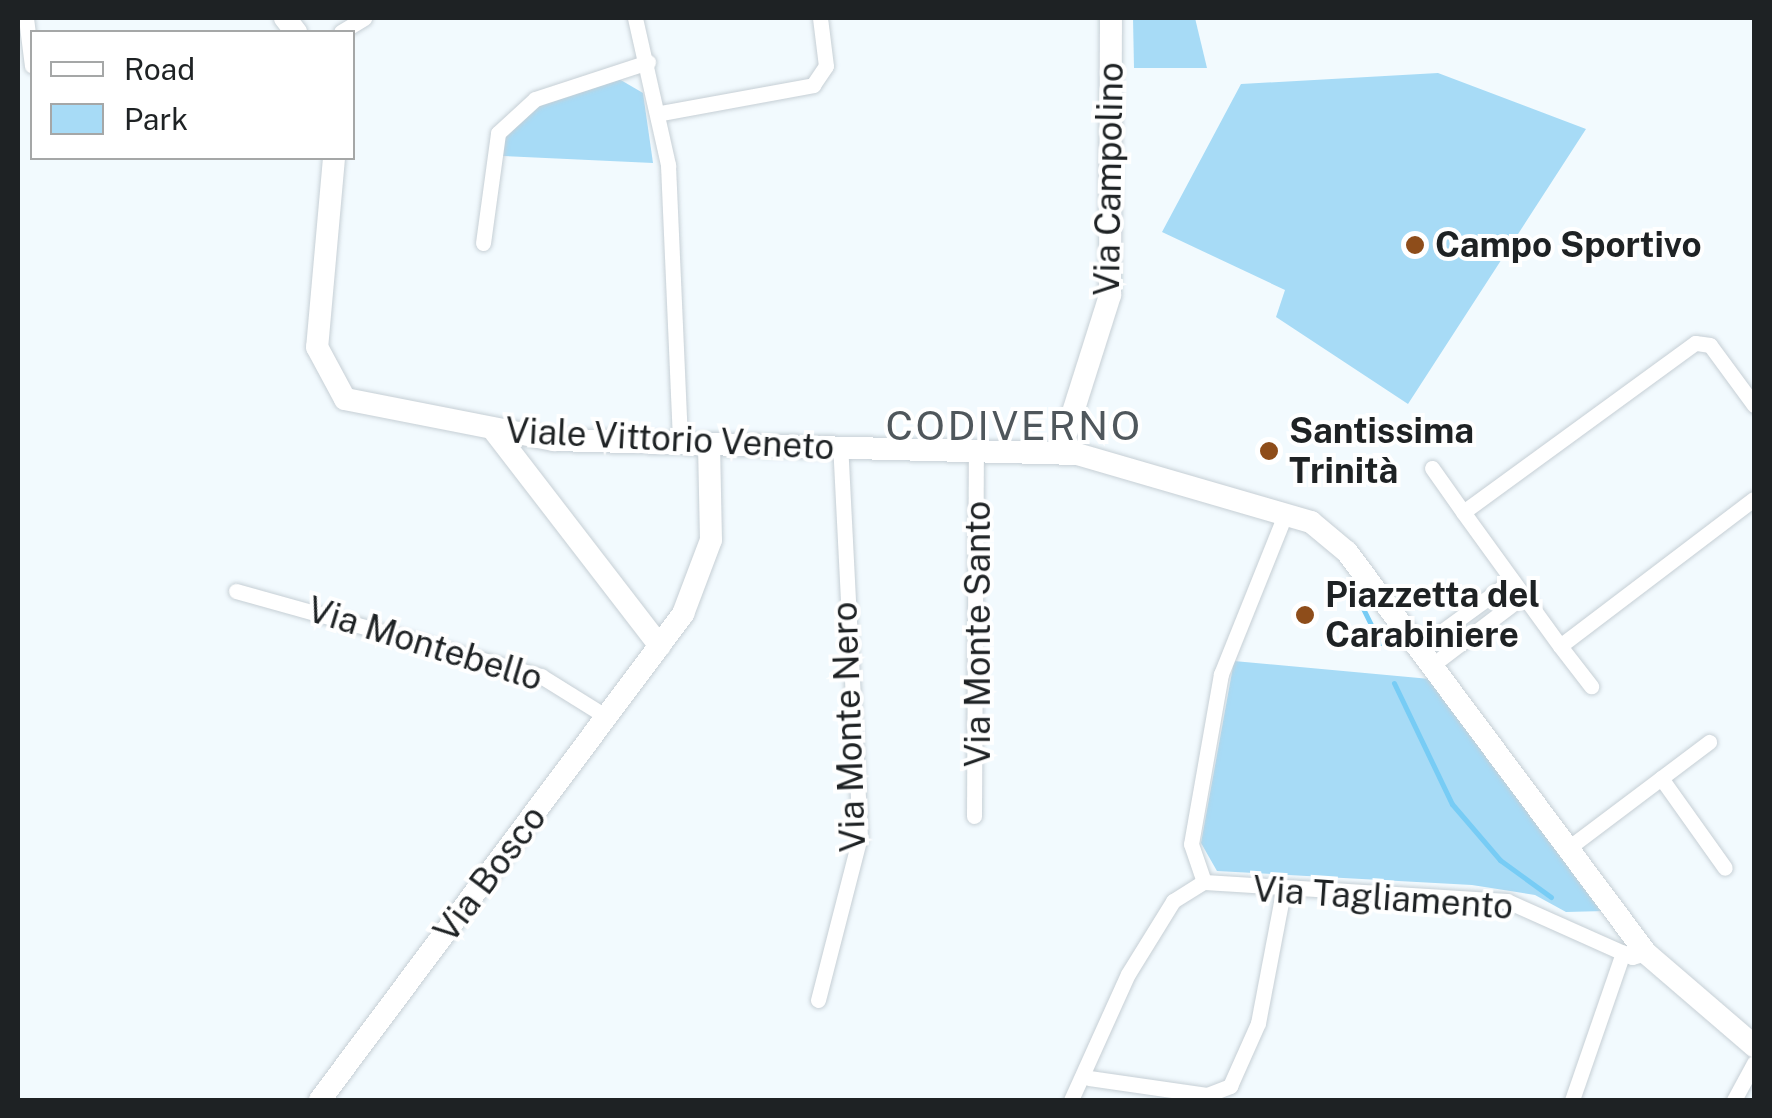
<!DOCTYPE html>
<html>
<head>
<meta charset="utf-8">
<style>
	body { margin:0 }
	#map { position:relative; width:1772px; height:1118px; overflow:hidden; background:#f2fafe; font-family:"Public Sans",sans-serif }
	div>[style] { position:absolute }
	.green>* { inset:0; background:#a7dbf6 }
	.stream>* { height:5px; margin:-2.5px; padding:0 2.5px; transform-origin:2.5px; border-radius:2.5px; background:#77ccf5 }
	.roads { filter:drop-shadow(0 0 2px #c6cfd5) drop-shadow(0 0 2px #c6cfd5) }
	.street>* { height:15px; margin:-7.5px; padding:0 7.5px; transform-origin:7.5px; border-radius:7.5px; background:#fff }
	.secondary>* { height:22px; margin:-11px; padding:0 11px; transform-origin:11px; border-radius:11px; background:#fff }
	.dots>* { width:28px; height:28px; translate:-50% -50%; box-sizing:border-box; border:5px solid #fff; border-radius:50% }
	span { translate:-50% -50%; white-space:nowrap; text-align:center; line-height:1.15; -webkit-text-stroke:8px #fff; paint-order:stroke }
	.street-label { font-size:35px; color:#1e2224 }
	.poi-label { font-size:35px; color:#1e2224; font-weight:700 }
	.left { translate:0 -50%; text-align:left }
	.quarter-label { font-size:40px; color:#4f575c; letter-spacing:2.5px }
	.frame { position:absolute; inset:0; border:20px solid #1e2224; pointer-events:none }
	.legend { position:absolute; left:30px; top:30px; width:325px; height:130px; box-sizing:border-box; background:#fff; border:2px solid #a5a7a7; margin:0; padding:12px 18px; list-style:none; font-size:30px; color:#1e2224 }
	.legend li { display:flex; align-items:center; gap:20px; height:50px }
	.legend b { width:50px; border:2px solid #a5a7a7 }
</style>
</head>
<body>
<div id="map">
	<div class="green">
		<i style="clip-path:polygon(1133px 18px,1195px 18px,1207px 68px,1134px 68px)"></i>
		<i style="clip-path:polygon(1438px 73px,1586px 129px,1408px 404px,1276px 317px,1285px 290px,1162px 232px,1241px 84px)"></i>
		<i style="clip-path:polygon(619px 79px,643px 93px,653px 163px,502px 156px,505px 134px,540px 105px)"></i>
		<i style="clip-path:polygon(1234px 661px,1430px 679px,1604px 911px,1566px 912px,1535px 895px,1472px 885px,1217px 871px,1201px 843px)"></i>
	</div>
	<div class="stream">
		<i style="left:1350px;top:582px;width:68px;rotate:63.8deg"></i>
		<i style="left:1394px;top:683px;width:134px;rotate:64.4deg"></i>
		<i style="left:1452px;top:804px;width:74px;rotate:49.4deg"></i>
		<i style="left:1500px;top:860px;width:63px;rotate:36deg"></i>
	</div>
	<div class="roads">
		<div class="street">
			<i style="left:26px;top:18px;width:48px;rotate:82.9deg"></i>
			<i style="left:635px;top:18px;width:151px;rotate:77.3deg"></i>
			<i style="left:668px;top:165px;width:279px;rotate:87.5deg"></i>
			<i style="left:341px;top:32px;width:27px;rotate:-31deg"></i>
			<i style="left:661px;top:113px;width:155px;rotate:-10.4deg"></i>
			<i style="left:813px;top:85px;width:23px;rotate:-56deg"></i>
			<i style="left:826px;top:66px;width:48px;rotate:-97.1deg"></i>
			<i style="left:483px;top:243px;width:111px;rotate:-82.2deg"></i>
			<i style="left:498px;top:133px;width:50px;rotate:-42.6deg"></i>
			<i style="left:535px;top:99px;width:119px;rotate:-18.1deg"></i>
			<i style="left:1754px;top:405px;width:74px;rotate:-126.3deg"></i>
			<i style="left:1710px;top:345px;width:15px;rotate:-172deg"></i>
			<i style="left:1695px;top:343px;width:287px;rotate:143.9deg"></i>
			<i style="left:1463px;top:512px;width:165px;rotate:54.1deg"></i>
			<i style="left:1560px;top:646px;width:243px;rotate:-37.2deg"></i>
			<i style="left:1432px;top:468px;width:54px;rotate:54.8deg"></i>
			<i style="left:236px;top:591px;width:317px;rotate:15.6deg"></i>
			<i style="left:541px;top:676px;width:75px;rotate:32deg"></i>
			<i style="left:1560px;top:646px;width:51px;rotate:52.2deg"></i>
			<i style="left:1419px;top:648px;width:114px;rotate:-36.1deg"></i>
			<i style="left:1431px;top:666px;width:114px;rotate:-37.2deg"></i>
			<i style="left:1661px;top:778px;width:110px;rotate:54.6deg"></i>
			<i style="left:974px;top:816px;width:365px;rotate:-89.7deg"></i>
			<i style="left:1567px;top:849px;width:178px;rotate:-37deg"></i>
			<i style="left:1204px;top:882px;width:304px;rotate:3.6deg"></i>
			<i style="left:1507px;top:901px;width:137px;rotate:24.1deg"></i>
			<i style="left:1632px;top:957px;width:15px;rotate:-16deg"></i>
			<i style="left:1204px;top:882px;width:40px;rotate:-108.9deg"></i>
			<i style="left:1191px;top:844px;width:173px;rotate:-80deg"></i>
			<i style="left:1221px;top:674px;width:175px;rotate:-68.1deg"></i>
			<i style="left:818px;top:1000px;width:168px;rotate:-75.6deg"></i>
			<i style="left:860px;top:837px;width:390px;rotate:-92.9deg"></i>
			<i style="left:1089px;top:1078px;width:119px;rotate:8.2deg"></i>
			<i style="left:1207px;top:1095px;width:25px;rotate:-21deg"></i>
			<i style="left:1230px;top:1086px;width:69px;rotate:-66deg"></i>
			<i style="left:1258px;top:1023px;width:133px;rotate:-79.2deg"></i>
			<i style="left:1071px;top:1100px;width:138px;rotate:-65.7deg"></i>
			<i style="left:1128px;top:974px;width:86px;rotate:-58.3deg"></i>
			<i style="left:1173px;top:901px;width:36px;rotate:-32deg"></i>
			<i style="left:1572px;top:1100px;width:156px;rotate:-70.9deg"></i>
			<i style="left:1734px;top:1100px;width:42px;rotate:-61.6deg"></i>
		</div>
		<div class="secondary">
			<i style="left:285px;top:18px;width:18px;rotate:52deg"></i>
			<i style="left:334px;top:158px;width:190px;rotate:95.1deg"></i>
			<i style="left:317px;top:347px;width:59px;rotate:61.7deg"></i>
			<i style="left:345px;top:399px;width:213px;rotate:11.1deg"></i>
			<i style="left:554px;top:440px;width:523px;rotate:1.53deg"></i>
			<i style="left:1077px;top:454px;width:244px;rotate:16.2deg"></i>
			<i style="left:1311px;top:522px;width:47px;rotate:39.8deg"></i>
			<i style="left:1347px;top:552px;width:500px;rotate:53.29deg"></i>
			<i style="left:1646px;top:953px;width:143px;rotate:40.7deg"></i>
			<i style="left:495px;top:432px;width:270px;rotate:52.4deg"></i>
			<i style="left:1060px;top:453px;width:166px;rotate:-72.4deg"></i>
			<i style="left:1110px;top:295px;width:277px;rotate:-89.8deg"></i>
			<i style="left:320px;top:1100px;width:607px;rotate:-53.24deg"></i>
			<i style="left:683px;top:614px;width:79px;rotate:-69.3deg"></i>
			<i style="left:711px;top:540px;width:96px;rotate:-91.2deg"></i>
		</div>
	</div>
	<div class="dots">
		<i style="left:1415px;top:245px;background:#8e4d1a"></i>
		<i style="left:1269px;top:451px;background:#8e4d1a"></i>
		<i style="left:1305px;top:615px;background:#8e4d1a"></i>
	</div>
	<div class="street-label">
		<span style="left:1109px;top:179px;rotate:-89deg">Via Campolino</span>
		<span style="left:670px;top:439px;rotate:3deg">Viale Vittorio Veneto</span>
		<span style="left:978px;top:634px;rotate:-90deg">Via Monte Santo</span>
		<span style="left:425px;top:644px;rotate:17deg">Via Montebello</span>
		<span style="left:849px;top:727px;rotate:-92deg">Via Monte Nero</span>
		<span style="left:490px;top:874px;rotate:-53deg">Via Bosco</span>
		<span style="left:1383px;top:898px;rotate:4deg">Via Tagliamento</span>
	</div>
	<div class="poi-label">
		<span class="left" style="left:1435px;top:245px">Campo Sportivo</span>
		<span class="left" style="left:1289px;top:451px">Santissima<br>Trinità</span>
		<span class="left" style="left:1325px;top:615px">Piazzetta del<br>Carabiniere</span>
	</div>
	<div class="quarter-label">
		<span style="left:1014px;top:426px">CODIVERNO</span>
	</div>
	<div class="frame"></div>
	<ul class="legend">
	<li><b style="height:12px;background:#fff"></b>Road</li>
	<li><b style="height:28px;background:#a7dbf6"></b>Park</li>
	</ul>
</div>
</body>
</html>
